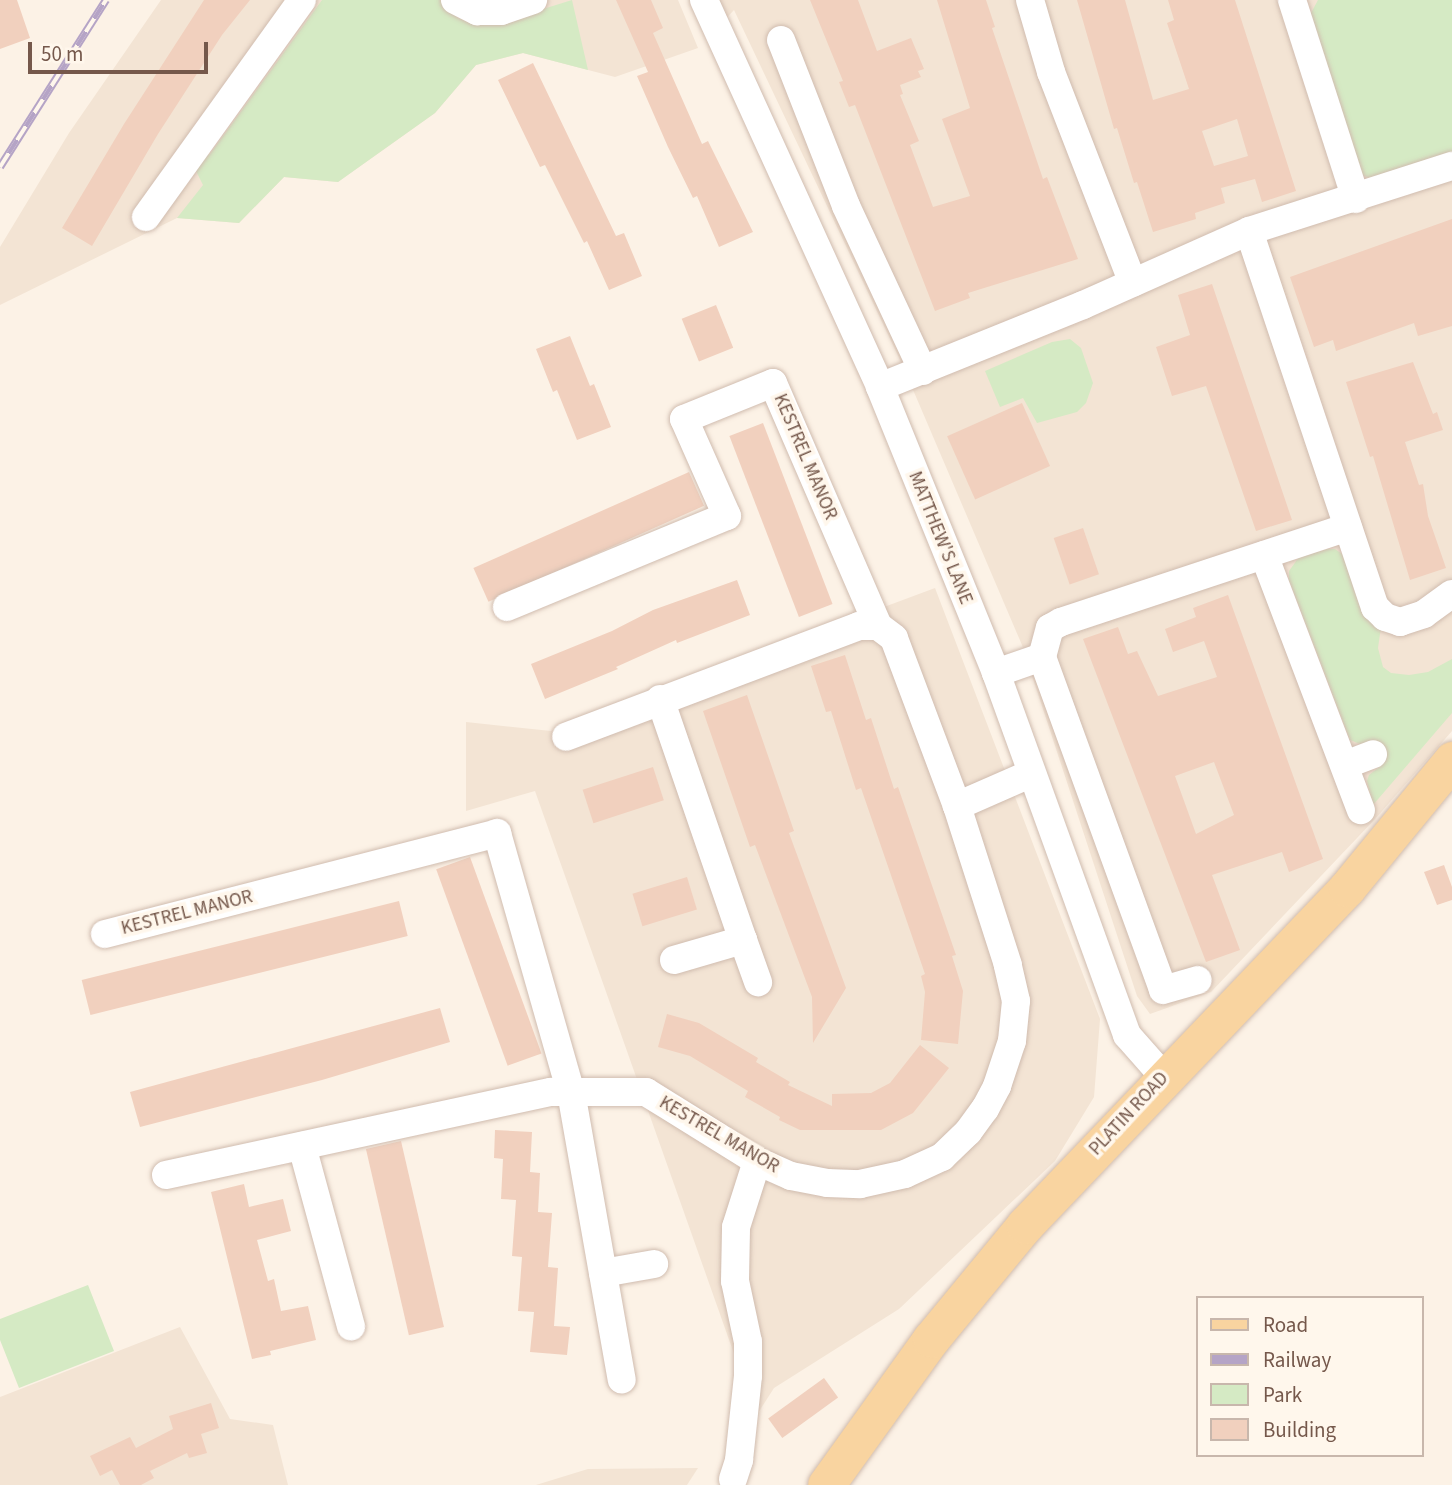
<!DOCTYPE html>
<html>
<head>
<meta charset="utf-8">
<style>
	body { margin:0 }
	#map { position:relative; width:1452px; height:1485px; overflow:hidden; background:#fcf2e6; font-family:"Source Sans 3",sans-serif }
	div>[style] { position:absolute }
	.residential>* { inset:0; background:#f3e4d4 }
	.green>* { inset:0; background:#d5eac4 }
	.building>* { inset:0; background:#f1d0be; transform-origin:0 0 }
	.roads { filter:drop-shadow(0 0 2px #d0bcaf) drop-shadow(0 0 2px #d0bcaf) }
	.minor>* { height:28px; margin:-14px; padding:0 14px; transform-origin:14px; border-radius:14px; background:#fff }
	.major>* { height:37px; margin:-18.5px; padding:0 18.5px; transform-origin:18.5px; border-radius:18.5px; background:#f9d4a0 }
	.rail>* { height:8px; margin-top:-4px; transform-origin:0; background:repeating-linear-gradient(90deg,#fff7ec 0 16px,#b5a4c6 0 32px); box-sizing:border-box; border-block:2px solid #b5a4c6 }
	span { translate:-50% -50%; white-space:nowrap; text-align:center; line-height:1.15; -webkit-text-stroke:7px #fff7ec; paint-order:stroke }
	.street-label { font-size:19px; color:#75584b }
	.legend { position:absolute; left:1196px; top:1296px; width:228px; height:161px; box-sizing:border-box; background:#fff7ec; border:2px solid #c8b7ac; margin:0; padding:9px 12px; list-style:none; font-size:21px; color:#75584b }
	.legend li { display:flex; align-items:center; gap:14px; height:35px }
	.legend b { width:35px; border:2px solid #c8b7ac }
	.scale { position:absolute; left:28px; top:42px; width:180px; height:32px; box-sizing:border-box; border:4px solid #75584b; border-top:0; padding-left:9px; font-size:21px; line-height:24px; white-space:nowrap; color:#75584b; -webkit-text-stroke:5px #fff7ec; paint-order:stroke }
</style>
</head>
<body>
<div id="map">
	<div class="residential">
		<i style="clip-path:polygon(161px 0,678px 0,698px 48px,615px 77px,523px 53px,476px 65px,435px 113px,338px 182px,284px 177px,239px 223px,177px 218px,0 305px,0 247px,69px 133px)"></i>
		<i style="clip-path:polygon(706px 0,1452px 0,1452px 731px,1376px 818px,1211px 992px,1150px 1014px,1137px 996px,1022px 645px,902px 364px,734px 10px,719px 26px)"></i>
		<i style="clip-path:polygon(935px 588px,1100px 1019px,1094px 1097px,1055px 1161px,899px 1309px,774px 1388px,756px 1416px,535px 791px,466px 811px,466px 722px,551px 731px)"></i>
		<i style="clip-path:polygon(180px 1327px,230px 1419px,273px 1425px,288px 1485px,0 1485px,0 1397px)"></i>
		<i style="clip-path:polygon(698px 1468px,687px 1485px,536px 1485px,588px 1469px)"></i>
	</div>
	<div class="green">
		<i style="clip-path:polygon(322px 0,440px 0,458px 18px,473px 24px,492px 25px,572px 0,588px 70px,523px 53px,476px 65px,435px 113px,338px 182px,284px 177px,239px 223px,177px 218px,203px 185px,194px 167px,201px 156px,210px 154px)"></i>
		<i style="clip-path:polygon(1318px 0,1452px 0,1452px 155px,1371px 179px,1363px 175px,1357px 166px,1313px 28px,1311px 13px)"></i>
		<i style="clip-path:polygon(1070px 339px,1081px 348px,1093px 383px,1086px 403px,1077px 412px,1037px 423px,1023px 398px,1000px 407px,985px 371px,1052px 342px)"></i>
		<i style="clip-path:polygon(1327px 549px,1335px 549px,1348px 558px,1381px 627px,1378px 648px,1383px 667px,1391px 673px,1409px 675px,1428px 672px,1452px 659px,1452px 713px,1373px 805px,1367px 781px,1369px 775px,1383px 764px,1375px 741px,1360px 744px,1350px 740px,1289px 580px,1289px 571px,1299px 557px)"></i>
		<i style="clip-path:polygon(88px 1285px,114px 1351px,19px 1388px,0 1340px,0 1319px)"></i>
	</div>
	<div class="building">
		<i style="clip-path:polygon(0 0,17px 0,30px 38px,0 49px)"></i>
		<i style="clip-path:polygon(204px 0,250px 0,222px 35px,158px 134px,92px 246px,62px 228px,124px 124px)"></i>
		<i style="clip-path:polygon(616px 0,651px 0,663px 28px,653px 33px,702px 144px,708px 141px,753px 232px,719px 247px,697px 196px,693px 198px,668px 147px,637px 76px,648px 72px)"></i>
		<i style="clip-path:polygon(810px 0,858px 0,877px 51px,911px 38px,924px 69px,918px 71px,921px 77px,900px 85px,903px 94px,900px 95px,919px 141px,910px 145px,933px 207px,970px 196px,942px 119px,970px 108px,937px 0,986px 0,995px 27px,992px 28px,1043px 179px,1047px 177px,1078px 259px,968px 293px,970px 298px,935px 311px,855px 105px,849px 107px,839px 82px,843px 81px)"></i>
		<i style="clip-path:polygon(evenodd,1077px 0,1125px 0,1153px 100px,1189px 89px,1167px 23px,1174px 20px,1168px 0,1235px 0,1296px 191px,1262px 202px,1255px 179px,1221px 188px,1225px 203px,1195px 213px,1196px 219px,1153px 232px,1137px 182px,1134px 183px,1117px 128px,1114px 129px,1077px 0,1237px 119px,1248px 156px,1214px 166px,1202px 131px,1237px 119px)"></i>
		<i style="clip-path:polygon(533px 63px,616px 236px,624px 233px,642px 276px,609px 290px,587px 241px,584px 243px,545px 165px,540px 167px,498px 80px)"></i>
		<i style="clip-path:polygon(1452px 219px,1452px 326px,1418px 336px,1414px 323px,1336px 351px,1333px 340px,1314px 347px,1290px 277px)"></i>
		<i style="clip-path:polygon(1212px 284px,1292px 520px,1256px 531px,1206px 386px,1172px 396px,1156px 347px,1190px 335px,1178px 295px)"></i>
		<i style="left:716px;top:305px;width:46px;height:37px;rotate:68deg"></i>
		<i style="clip-path:polygon(570px 336px,590px 386px,594px 384px,611px 427px,577px 440px,557px 390px,553px 392px,536px 349px)"></i>
		<i style="clip-path:polygon(1413px 362px,1433px 414px,1437px 412px,1443px 430px,1405px 442px,1419px 485px,1423px 484px,1428px 516px,1446px 568px,1410px 580px,1373px 456px,1370px 457px,1346px 382px)"></i>
		<i style="left:1022px;top:403px;width:69px;height:82px;rotate:66deg"></i>
		<i style="left:763px;top:423px;width:194px;height:36px;rotate:69deg"></i>
		<i style="left:689px;top:472px;width:37px;height:236px;rotate:66deg"></i>
		<i style="left:1083px;top:528px;width:49px;height:31px;rotate:71deg"></i>
		<i style="clip-path:polygon(737px 580px,750px 615px,677px 643px,676px 640px,616px 667px,618px 669px,545px 699px,531px 664px,612px 631px,653px 610px)"></i>
		<i style="clip-path:polygon(evenodd,1228px 595px,1323px 859px,1289px 872px,1282px 852px,1212px 875px,1240px 950px,1206px 962px,1083px 639px,1118px 627px,1128px 654px,1137px 651px,1158px 696px,1217px 677px,1204px 641px,1173px 652px,1165px 629px,1196px 617px,1193px 608px,1228px 595px,1214px 762px,1234px 815px,1196px 834px,1175px 776px,1214px 762px)"></i>
		<i style="clip-path:polygon(845px 655px,866px 720px,871px 718px,894px 789px,898px 787px,956px 955px,952px 956px,963px 991px,958px 1044px,921px 1040px,925px 992px,921px 976px,925px 974px,861px 788px,856px 790px,831px 711px,826px 712px,811px 666px)"></i>
		<i style="clip-path:polygon(747px 695px,794px 831px,789px 833px,846px 988px,813px 1043px,812px 997px,755px 845px,750px 847px,703px 711px)"></i>
		<i style="left:653px;top:767px;width:35px;height:74px;rotate:72deg"></i>
		<i style="left:470px;top:857px;width:209px;height:36px;rotate:70deg"></i>
		<i style="clip-path:polygon(1444px 865px,1452px 887px,1452px 900px,1437px 905px,1424px 872px)"></i>
		<i style="left:687px;top:877px;width:34px;height:57px;rotate:73deg"></i>
		<i style="left:399px;top:901px;width:36px;height:327px;rotate:76deg"></i>
		<i style="clip-path:polygon(440px 1008px,450px 1042px,322px 1080px,140px 1127px,130px 1092px)"></i>
		<i style="clip-path:polygon(667px 1014px,699px 1023px,758px 1058px,756px 1062px,790px 1082px,788px 1085px,832px 1106px,832px 1094px,871px 1093px,890px 1083px,920px 1045px,949px 1068px,913px 1113px,881px 1130px,800px 1130px,779px 1120px,780px 1117px,745px 1097px,748px 1091px,690px 1056px,658px 1047px)"></i>
		<i style="clip-path:polygon(495px 1130px,532px 1132px,530px 1172px,540px 1173px,538px 1212px,552px 1213px,548px 1267px,558px 1268px,554px 1326px,570px 1327px,567px 1355px,530px 1352px,534px 1312px,518px 1311px,522px 1257px,512px 1256px,516px 1200px,501px 1199px,503px 1159px,494px 1158px)"></i>
		<i style="left:401px;top:1141px;width:191px;height:36px;rotate:77deg"></i>
		<i style="clip-path:polygon(244px 1184px,249px 1207px,283px 1199px,291px 1231px,257px 1240px,268px 1281px,274px 1279px,281px 1311px,308px 1306px,316px 1340px,270px 1351px,271px 1355px,252px 1359px,211px 1192px)"></i>
		<i style="left:824px;top:1378px;width:24px;height:69px;rotate:54deg"></i>
		<i style="clip-path:polygon(211px 1403px,219px 1428px,201px 1434px,207px 1453px,189px 1458px,187px 1453px,150px 1471px,154px 1478px,141px 1485px,120px 1485px,112px 1470px,100px 1476px,90px 1456px,130px 1437px,136px 1448px,173px 1429px,169px 1416px)"></i>
	</div>
	<div class="roads">
		<div class="minor">
			<i style="left:455px;top:0;width:25px;rotate:27deg"></i>
			<i style="left:477px;top:11px;width:24px"></i>
			<i style="left:501px;top:11px;width:34px;rotate:-19deg"></i>
			<i style="left:704px;top:0;width:425px;rotate:65.5deg"></i>
			<i style="left:880px;top:387px;width:309px;rotate:67.9deg"></i>
			<i style="left:996px;top:673px;width:385px;rotate:70.1deg"></i>
			<i style="left:1127px;top:1035px;width:56px;rotate:48.6deg"></i>
			<i style="left:1030px;top:0;width:75px;rotate:73.7deg"></i>
			<i style="left:1051px;top:72px;width:226px;rotate:68.8deg"></i>
			<i style="left:1292px;top:0;width:209px;rotate:72.2deg"></i>
			<i style="left:781px;top:40px;width:178px;rotate:68.6deg"></i>
			<i style="left:846px;top:206px;width:182px;rotate:65deg"></i>
			<i style="left:146px;top:217px;width:267px;rotate:-54.3deg"></i>
			<i style="left:1249px;top:231px;width:397px;rotate:71.5deg"></i>
			<i style="left:1375px;top:607px;width:14px;rotate:45deg"></i>
			<i style="left:1385px;top:617px;width:16px;rotate:18deg"></i>
			<i style="left:1400px;top:622px;width:25px;rotate:-18deg"></i>
			<i style="left:1424px;top:614px;width:34px;rotate:-36deg"></i>
			<i style="left:880px;top:387px;width:219px;rotate:-22deg"></i>
			<i style="left:1083px;top:305px;width:182px;rotate:-24deg"></i>
			<i style="left:1249px;top:231px;width:213px;rotate:-17.8deg"></i>
			<i style="left:1264px;top:555px;width:273px;rotate:69.2deg"></i>
			<i style="left:507px;top:607px;width:238px;rotate:-22.5deg"></i>
			<i style="left:727px;top:516px;width:106px;rotate:-113.9deg"></i>
			<i style="left:684px;top:419px;width:96px;rotate:-22deg"></i>
			<i style="left:773px;top:383px;width:265px;rotate:66.6deg"></i>
			<i style="left:1042px;top:657px;width:354px;rotate:70deg"></i>
			<i style="left:1163px;top:990px;width:36px;rotate:-16deg"></i>
			<i style="left:996px;top:673px;width:49px;rotate:-19.2deg"></i>
			<i style="left:1042px;top:657px;width:30px;rotate:-75deg"></i>
			<i style="left:1050px;top:628px;width:13px;rotate:-29deg"></i>
			<i style="left:1061px;top:622px;width:302px;rotate:-18.3deg"></i>
			<i style="left:660px;top:699px;width:255px;rotate:71deg"></i>
			<i style="left:1345px;top:765px;width:30px;rotate:-21deg"></i>
			<i style="left:957px;top:806px;width:80px;rotate:-23.7deg"></i>
			<i style="left:105px;top:934px;width:405px;rotate:-14.4deg"></i>
			<i style="left:497px;top:833px;width:269px;rotate:74.1deg"></i>
			<i style="left:571px;top:1092px;width:292px;rotate:80deg"></i>
			<i style="left:674px;top:960px;width:72px;rotate:-16.2deg"></i>
			<i style="left:743px;top:940px;width:45px;rotate:70.3deg"></i>
			<i style="left:302px;top:1146px;width:187px;rotate:74.8deg"></i>
			<i style="left:166px;top:1175px;width:394px;rotate:-12.2deg"></i>
			<i style="left:551px;top:1092px;width:95px"></i>
			<i style="left:646px;top:1092px;width:131px;rotate:31.9deg"></i>
			<i style="left:757px;top:1161px;width:37px;rotate:24deg"></i>
			<i style="left:791px;top:1176px;width:37px;rotate:11deg"></i>
			<i style="left:827px;top:1183px;width:33px;rotate:2deg"></i>
			<i style="left:860px;top:1184px;width:46px;rotate:-12.5deg"></i>
			<i style="left:905px;top:1174px;width:41px;rotate:-24.7deg"></i>
			<i style="left:942px;top:1157px;width:36px;rotate:-44deg"></i>
			<i style="left:968px;top:1132px;width:29px;rotate:-54deg"></i>
			<i style="left:985px;top:1109px;width:26px;rotate:-62deg"></i>
			<i style="left:997px;top:1086px;width:47px;rotate:-71.6deg"></i>
			<i style="left:1012px;top:1041px;width:40px;rotate:-84.3deg"></i>
			<i style="left:1016px;top:1001px;width:37px;rotate:-103deg"></i>
			<i style="left:1008px;top:965px;width:167px;rotate:-107.8deg"></i>
			<i style="left:957px;top:806px;width:179px;rotate:-110.6deg"></i>
			<i style="left:894px;top:638px;width:20px;rotate:-143deg"></i>
			<i style="left:878px;top:626px;width:19px;rotate:180deg"></i>
			<i style="left:859px;top:626px;width:313px;rotate:159.3deg"></i>
			<i style="left:603px;top:1273px;width:52px;rotate:-10deg"></i>
			<i style="left:733px;top:1479px;width:20px;rotate:-72deg"></i>
			<i style="left:739px;top:1460px;width:84px;rotate:-83.9deg"></i>
			<i style="left:748px;top:1376px;width:34px;rotate:-90deg"></i>
			<i style="left:748px;top:1342px;width:62px;rotate:-102deg"></i>
			<i style="left:735px;top:1281px;width:54px;rotate:-88.9deg"></i>
			<i style="left:736px;top:1227px;width:69px;rotate:-72.3deg"></i>
		</div>
		<div class="major">
			<i style="left:826px;top:1485px;width:180px;rotate:-54.3deg"></i>
			<i style="left:931px;top:1339px;width:148px;rotate:-50.5deg"></i>
			<i style="left:1025px;top:1225px;width:466px;rotate:-46.3deg"></i>
			<i style="left:1347px;top:888px;width:166px;rotate:-50.6deg"></i>
		</div>
	</div>
	<div class="rail">
		<i style="left:0;top:167px;width:198px;rotate:-57.6deg"></i>
	</div>
	<div class="street-label">
		<span style="left:805px;top:457px;rotate:67deg">KESTREL MANOR</span>
		<span style="left:940px;top:538px;rotate:68deg">MATTHEW'S LANE</span>
		<span style="left:187px;top:913px;rotate:-14deg">KESTREL MANOR</span>
		<span style="left:1129px;top:1114px;rotate:-47deg">PLATIN ROAD</span>
		<span style="left:719px;top:1135px;rotate:30deg">KESTREL MANOR</span>
	</div>
	<ul class="legend">
	<li><b style="height:9px;background:#f9d4a0"></b>Road</li>
	<li><b style="height:9px;background:#b5a4c6"></b>Railway</li>
	<li><b style="height:19px;background:#d5eac4"></b>Park</li>
	<li><b style="height:19px;background:#f1d0be"></b>Building</li>
	</ul>
	<div class="scale">50 m</div>
</div>
</body>
</html>
